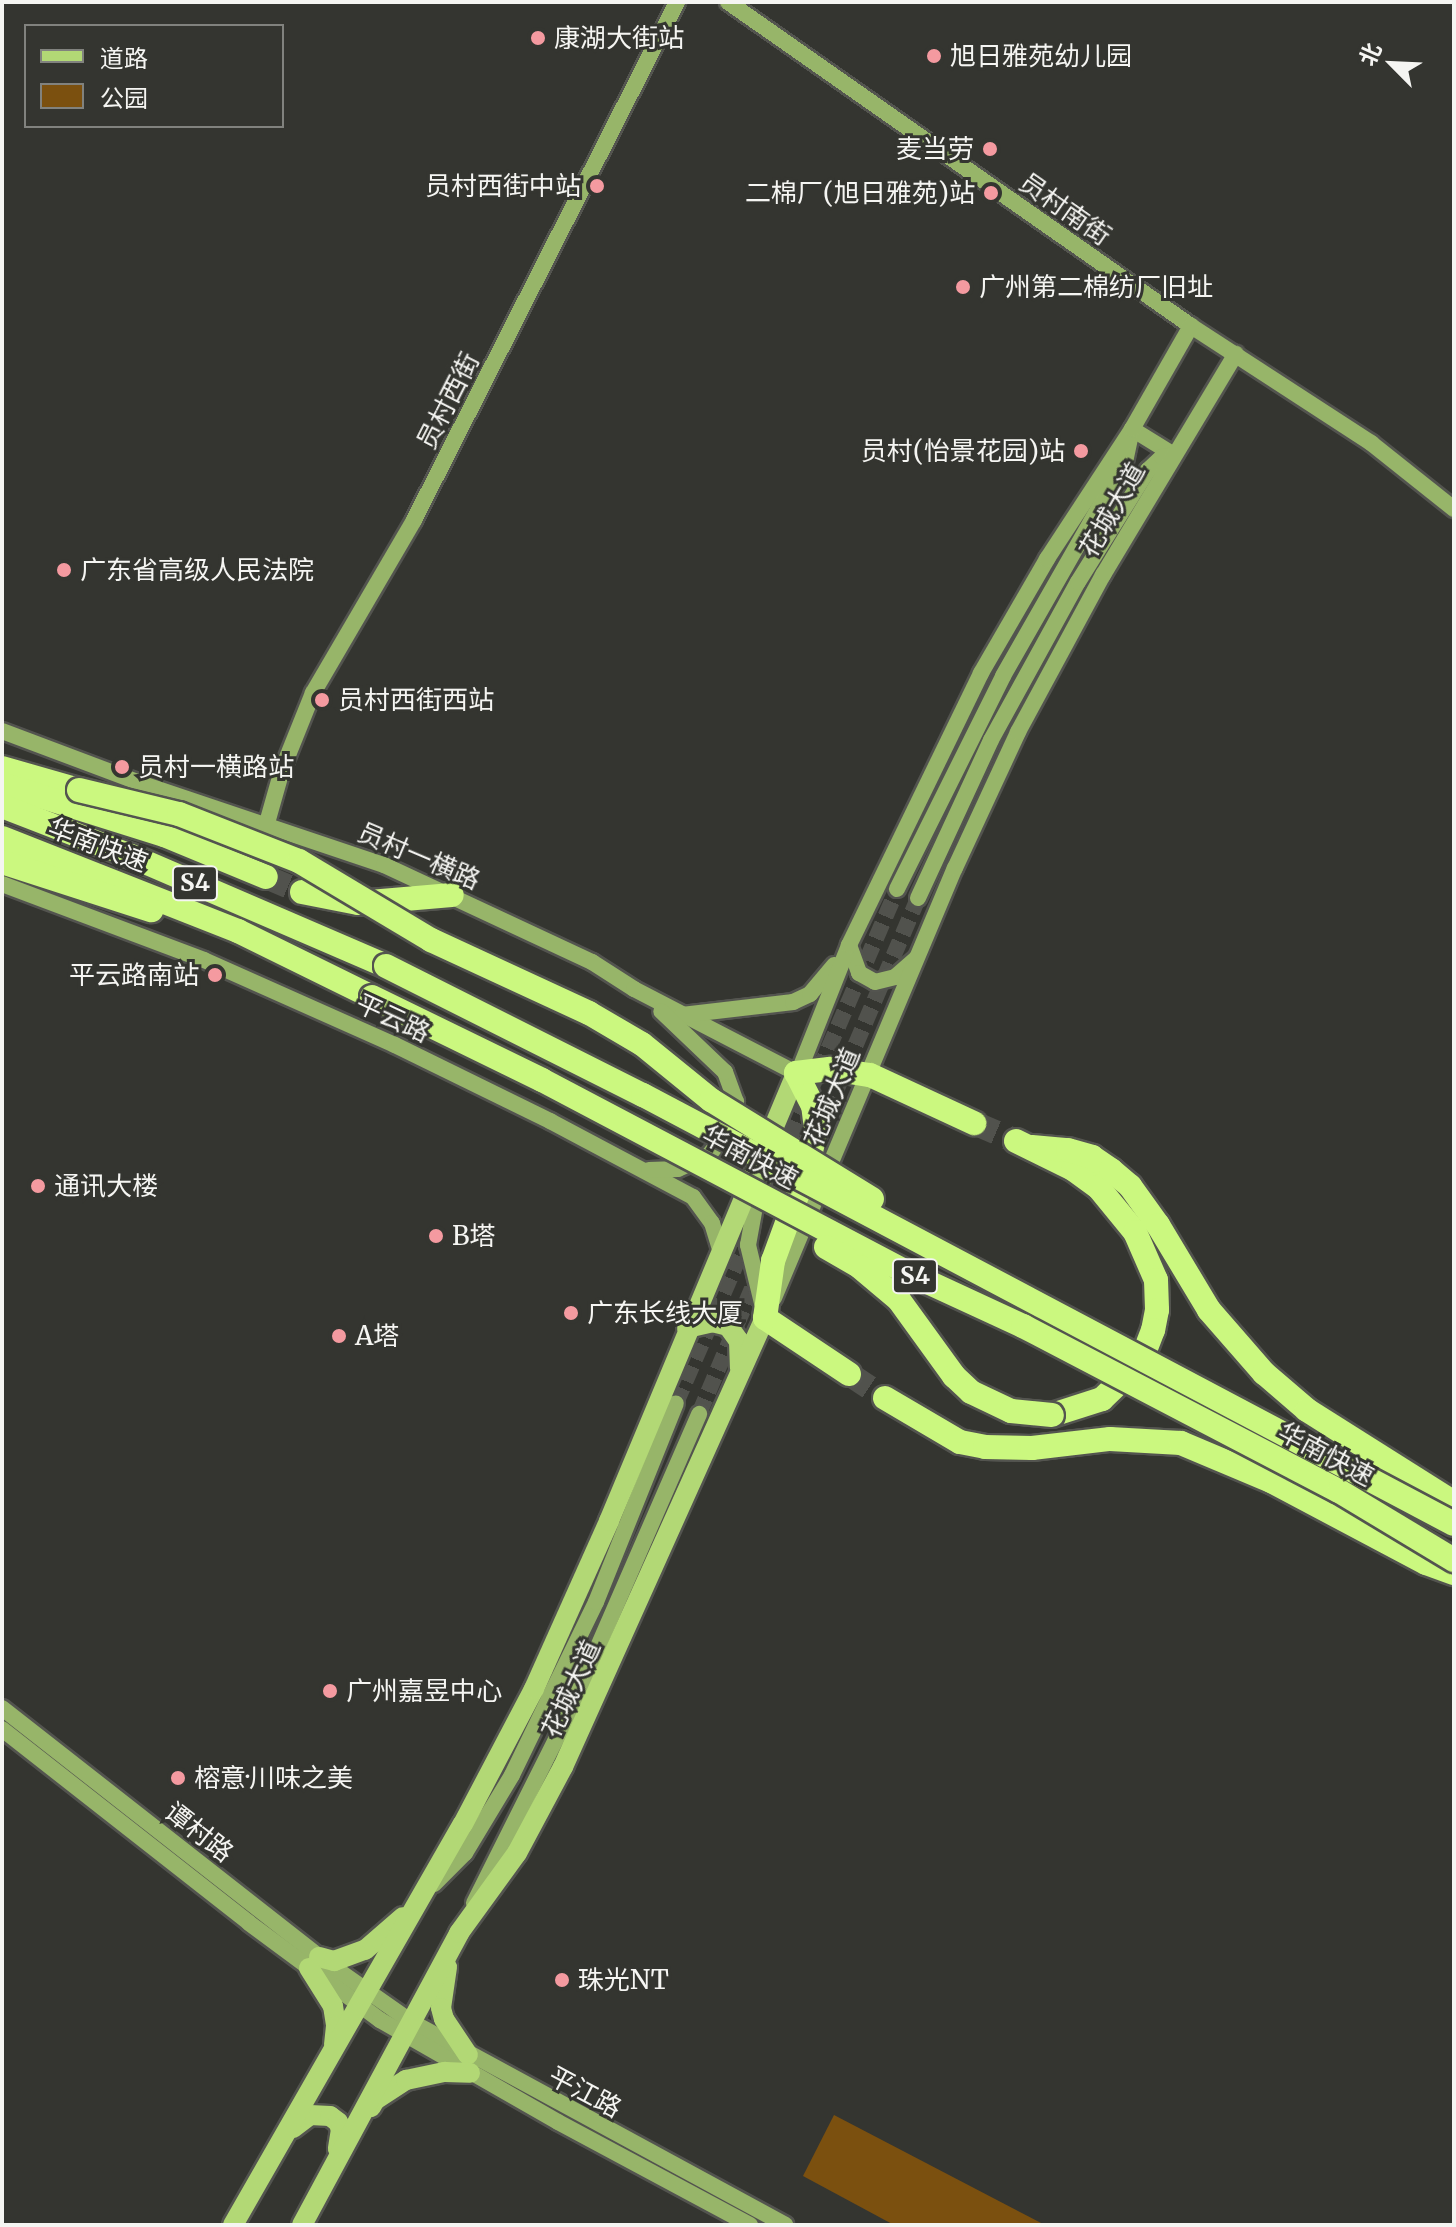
<!DOCTYPE html>
<meta charset="utf-8">
<style>
body{margin:0}
#map{position:relative;width:1456px;height:2227px;overflow:hidden;background:#343530;font-family:Merriweather,"Noto Sans SC",serif}
div>[style]{position:absolute}
.green>*{inset:0;background:#7b500f}
.secondary-tunnel>*{height:16px;margin-top:-8px;transform-origin:0;background:repeating-linear-gradient(90deg,#51524d 0 16px,transparent 0 24px)}
.highway-tunnel>*{height:24px;margin-top:-12px;transform-origin:0;background:repeating-linear-gradient(90deg,#51524d 0 24px,transparent 0 36px)}
.roads{filter:drop-shadow(2px 0 #53544f) drop-shadow(-2px 0 #53544f) drop-shadow(0 2px #53544f) drop-shadow(0 -2px #53544f)}
.secondary>*{height:16px;margin:-8px;padding:0 8px;transform-origin:8px;border-radius:8px;background:#97b569}
.primary>*{height:20px;margin:-10px;padding:0 10px;transform-origin:10px;border-radius:10px;background:#b2d875}
.highway>*{height:24px;margin:-12px;padding:0 12px;transform-origin:12px;border-radius:12px;background:#cbf87f}
.bridges{filter:drop-shadow(2px 0 #53544f) drop-shadow(-2px 0 #53544f) drop-shadow(0 2px #53544f) drop-shadow(0 -2px #53544f)}
.highway-bridge>*{height:24px;margin:-12px;padding:0 12px;transform-origin:12px;border-radius:12px;background:#cbf87f}
.dots>*{width:22px;height:22px;translate:-50% -50%;box-sizing:border-box;border:4px solid #343530;border-radius:50%}
span{translate:-50% -50%;white-space:nowrap;text-align:center;line-height:1.15;-webkit-text-stroke:6px #343530;paint-order:stroke}
.shield-label span{padding:2px 6px;background:#343530;border:2px solid;border-radius:6px;-webkit-text-stroke-width:0}
.shield-label{font-size:24px;color:#f5f5f2;font-weight:700}
.poi-label{font-size:26px;color:#f5f5f2}
.left{translate:0 -50%;text-align:left}
.right{translate:-100% -50%;text-align:right}
.street-label{font-size:26px;color:#f5f5f2}
.frame{position:absolute;inset:0;border:4px solid #f5f5f2;pointer-events:none}
.legend{position:absolute;left:24px;top:24px;width:260px;height:104px;box-sizing:border-box;background:#343530;border:2px solid #81827e;margin:0;padding:10px 14px;list-style:none;font-size:24px;color:#f5f5f2}
.legend li{display:flex;align-items:center;gap:16px;height:40px}
.legend b{width:40px;border:2px solid #81827e}
.north{position:absolute;left:1352px;top:24px;width:80px;height:80px;-webkit-text-stroke:6px #343530;paint-order:stroke;rotate:294deg;font-size:22px;font-weight:700;line-height:32px;text-align:center;color:#f5f5f2}
.north::after{content:'';display:block;margin:auto;width:28px;height:36px;background:#f5f5f2;clip-path:polygon(50% 0,100% 100%,50% 72%,0 100%)}
</style>
<div id="map">
<div class="green">
<div style="clip-path:polygon(834px 2115px,1045px 2225px,894px 2225px,803px 2176px)"></div>
</div>
<div class="secondary-tunnel">
<div style="left:818px;top:1133px;width:255px;rotate:-66.9deg"></div>
<div style="left:762px;top:1203px;width:342px;rotate:-66.7deg"></div>
<div style="left:676px;top:1403px;width:186px;rotate:-66.6deg"></div>
<div style="left:699px;top:1414px;width:154px;rotate:-67.1deg"></div>
</div>
<div class="highway-tunnel">
<div style="left:266px;top:877px;width:39px;rotate:23deg"></div>
<div style="left:974px;top:1123px;width:46px;rotate:23.2deg"></div>
<div style="left:849px;top:1374px;width:43px;rotate:33.7deg"></div>
</div>
<div class="roads">
<div class="secondary">
<div style="left:728px;top:2px;width:565px;rotate:34.98deg"></div>
<div style="left:1191px;top:326px;width:215px;rotate:33deg"></div>
<div style="left:1371px;top:443px;width:106px;rotate:38.5deg"></div>
<div style="left:2px;top:731px;width:151px;rotate:20.6deg"></div>
<div style="left:143px;top:784px;width:254px;rotate:18.6deg"></div>
<div style="left:384px;top:865px;width:230px;rotate:25deg"></div>
<div style="left:592px;top:962px;width:50px;rotate:32.7deg"></div>
<div style="left:634px;top:989px;width:182px;rotate:27.4deg"></div>
<div style="left:267px;top:823px;width:55px;rotate:-74.2deg"></div>
<div style="left:282px;top:770px;width:83px;rotate:-68.1deg"></div>
<div style="left:313px;top:693px;width:200px;rotate:-59.7deg"></div>
<div style="left:414px;top:520px;width:581px;rotate:-63.08deg"></div>
<div style="left:2px;top:884px;width:216px;rotate:20.6deg"></div>
<div style="left:204px;top:960px;width:209px;rotate:24deg"></div>
<div style="left:395px;top:1045px;width:173px;rotate:26.1deg"></div>
<div style="left:550px;top:1121px;width:162px;rotate:28deg"></div>
<div style="left:693px;top:1197px;width:32px;rotate:54deg"></div>
<div style="left:712px;top:1223px;width:31px;rotate:73deg"></div>
<div style="left:897px;top:889px;width:238px;rotate:-63.5deg"></div>
<div style="left:1003px;top:676px;width:246px;rotate:-60.3deg"></div>
<div style="left:1125px;top:462px;width:34px;rotate:-78deg"></div>
<div style="left:1132px;top:429px;width:49px;rotate:31.8deg"></div>
<div style="left:918px;top:898px;width:174px;rotate:-65.2deg"></div>
<div style="left:991px;top:740px;width:180px;rotate:-61.2deg"></div>
<div style="left:1078px;top:582px;width:132px;rotate:-58deg"></div>
<div style="left:1148px;top:470px;width:19px;rotate:-43deg"></div>
<div style="left:1162px;top:457px;width:12px;rotate:-9deg"></div>
<div style="left:849px;top:945px;width:30px;rotate:70deg"></div>
<div style="left:859px;top:973px;width:18px;rotate:29deg"></div>
<div style="left:875px;top:982px;width:21px;rotate:-14deg"></div>
<div style="left:895px;top:977px;width:28px;rotate:-41deg"></div>
<div style="left:682px;top:1015px;width:112px;rotate:-6.7deg"></div>
<div style="left:793px;top:1002px;width:19px;rotate:-25deg"></div>
<div style="left:810px;top:994px;width:38px;rotate:-50deg"></div>
<div style="left:795px;top:1081px;width:146px;rotate:-68.3deg"></div>
<div style="left:849px;top:945px;width:302px;rotate:-64.1deg"></div>
<div style="left:981px;top:673px;width:132px;rotate:-59.9deg"></div>
<div style="left:1047px;top:559px;width:155px;rotate:-56.8deg"></div>
<div style="left:1132px;top:429px;width:119px;rotate:-60.2deg"></div>
<div style="left:649px;top:1170px;width:29px;rotate:-2deg"></div>
<div style="left:678px;top:1169px;width:34px;rotate:-24deg"></div>
<div style="left:709px;top:1155px;width:28px;rotate:-52deg"></div>
<div style="left:726px;top:1133px;width:33px;rotate:-72deg"></div>
<div style="left:736px;top:1102px;width:32px;rotate:-110deg"></div>
<div style="left:725px;top:1072px;width:88px;rotate:-136.4deg"></div>
<div style="left:774px;top:1298px;width:467px;rotate:-67.2deg"></div>
<div style="left:955px;top:868px;width:150px;rotate:-65.1deg"></div>
<div style="left:1018px;top:732px;width:179px;rotate:-61.6deg"></div>
<div style="left:1103px;top:575px;width:258px;rotate:-59deg"></div>
<div style="left:762px;top:1303px;width:60px;rotate:-103.6deg"></div>
<div style="left:748px;top:1245px;width:45px;rotate:-79.7deg"></div>
<div style="left:756px;top:1201px;width:48px;rotate:-70.4deg"></div>
<div style="left:2px;top:1708px;width:403px;rotate:38.1deg"></div>
<div style="left:319px;top:1957px;width:111px;rotate:35.1deg"></div>
<div style="left:410px;top:2021px;width:427px;rotate:28.5deg"></div>
<div style="left:2px;top:1729px;width:314px;rotate:38.1deg"></div>
<div style="left:249px;top:1923px;width:163px;rotate:36.5deg"></div>
<div style="left:380px;top:2020px;width:205px;rotate:29.8deg"></div>
<div style="left:558px;top:2122px;width:218px;rotate:28.2deg"></div>
<div style="left:434px;top:1884px;width:44px;rotate:-45deg"></div>
<div style="left:465px;top:1853px;width:91px;rotate:-58.9deg"></div>
<div style="left:512px;top:1775px;width:192px;rotate:-64.1deg"></div>
<div style="left:596px;top:1602px;width:214px;rotate:-68.1deg"></div>
<div style="left:474px;top:1903px;width:215px;rotate:-63.4deg"></div>
<div style="left:570px;top:1711px;width:324px;rotate:-66.5deg"></div>
</div>
<div class="primary">
<div style="left:687px;top:1328px;width:26px;rotate:-13deg"></div>
<div style="left:712px;top:1322px;width:16px;rotate:14deg"></div>
<div style="left:728px;top:1326px;width:19px;rotate:54deg"></div>
<div style="left:739px;top:1341px;width:27px;rotate:88deg"></div>
<div style="left:319px;top:1957px;width:16px;rotate:15deg"></div>
<div style="left:334px;top:1961px;width:33px;rotate:-20deg"></div>
<div style="left:365px;top:1950px;width:50px;rotate:-41deg"></div>
<div style="left:447px;top:1967px;width:41px;rotate:98.3deg"></div>
<div style="left:441px;top:2008px;width:11px;rotate:75deg"></div>
<div style="left:444px;top:2019px;width:43px;rotate:56.3deg"></div>
<div style="left:309px;top:1968px;width:45px;rotate:57.7deg"></div>
<div style="left:333px;top:2006px;width:20px;rotate:81deg"></div>
<div style="left:336px;top:2026px;width:19px;rotate:96deg"></div>
<div style="left:371px;top:2107px;width:8px;rotate:-60deg"></div>
<div style="left:375px;top:2100px;width:37px;rotate:-33deg"></div>
<div style="left:406px;top:2080px;width:40px;rotate:-12deg"></div>
<div style="left:445px;top:2072px;width:25px;rotate:2deg"></div>
<div style="left:293px;top:2128px;width:21px;rotate:-37deg"></div>
<div style="left:310px;top:2115px;width:20px;rotate:3deg"></div>
<div style="left:330px;top:2116px;width:10px;rotate:37deg"></div>
<div style="left:338px;top:2122px;width:8px;rotate:67deg"></div>
<div style="left:341px;top:2129px;width:20px;rotate:99deg"></div>
<div style="left:233px;top:2225px;width:462px;rotate:-60.2deg"></div>
<div style="left:463px;top:1824px;width:153px;rotate:-62.3deg"></div>
<div style="left:534px;top:1689px;width:184px;rotate:-65.9deg"></div>
<div style="left:609px;top:1521px;width:485px;rotate:-67.3deg"></div>
<div style="left:302px;top:2225px;width:332px;rotate:-61.7deg"></div>
<div style="left:459px;top:1933px;width:99px;rotate:-54.1deg"></div>
<div style="left:517px;top:1853px;width:98px;rotate:-61.9deg"></div>
<div style="left:563px;top:1767px;width:492px;rotate:-65.8deg"></div>
</div>
<div class="highway">
<div style="left:2px;top:768px;width:80px;rotate:15.9deg"></div>
<div style="left:2px;top:784px;width:170px;rotate:17.5deg"></div>
<div style="left:164px;top:835px;width:110px;rotate:22.4deg"></div>
<div style="left:2px;top:806px;width:138px;rotate:21.2deg"></div>
<div style="left:131px;top:856px;width:278px;rotate:23.3deg"></div>
<div style="left:2px;top:838px;width:254px;rotate:21.5deg"></div>
<div style="left:238px;top:931px;width:149px;rotate:26.2deg"></div>
<div style="left:2px;top:862px;width:157px;rotate:17.9deg"></div>
<div style="left:302px;top:892px;width:57px;rotate:11.1deg"></div>
<div style="left:358px;top:903px;width:94px;rotate:-4.9deg"></div>
<div style="left:1016px;top:1141px;width:64px;rotate:26.2deg"></div>
<div style="left:1073px;top:1169px;width:31px;rotate:36deg"></div>
<div style="left:1098px;top:1187px;width:58px;rotate:50.6deg"></div>
<div style="left:1135px;top:1232px;width:52px;rotate:66.4deg"></div>
<div style="left:1156px;top:1280px;width:30px;rotate:88deg"></div>
<div style="left:1157px;top:1310px;width:20px;rotate:101deg"></div>
<div style="left:1153px;top:1330px;width:22px;rotate:111deg"></div>
<div style="left:1145px;top:1351px;width:26px;rotate:126deg"></div>
<div style="left:1130px;top:1372px;width:39px;rotate:136deg"></div>
<div style="left:1102px;top:1399px;width:52px;rotate:162.3deg"></div>
<div style="left:1032px;top:1147px;width:36px;rotate:5deg"></div>
<div style="left:1068px;top:1150px;width:25px;rotate:16deg"></div>
<div style="left:1092px;top:1157px;width:23px;rotate:34deg"></div>
<div style="left:1111px;top:1170px;width:25px;rotate:40deg"></div>
<div style="left:1130px;top:1186px;width:48px;rotate:54.3deg"></div>
<div style="left:1158px;top:1225px;width:99px;rotate:59deg"></div>
<div style="left:1209px;top:1310px;width:84px;rotate:48.9deg"></div>
<div style="left:1264px;top:1373px;width:57px;rotate:40.7deg"></div>
<div style="left:1307px;top:1410px;width:174px;rotate:32.3deg"></div>
<div style="left:849px;top:1374px;width:101px;rotate:-146.3deg"></div>
<div style="left:765px;top:1318px;width:58px;rotate:-82deg"></div>
<div style="left:773px;top:1261px;width:101px;rotate:-69.8deg"></div>
<div style="left:808px;top:1166px;width:38px;rotate:-78deg"></div>
<div style="left:816px;top:1129px;width:23px;rotate:-97deg"></div>
<div style="left:813px;top:1106px;width:37px;rotate:-117deg"></div>
<div style="left:796px;top:1073px;width:35px;rotate:-7deg"></div>
<div style="left:831px;top:1069px;width:39px;rotate:9deg"></div>
<div style="left:870px;top:1075px;width:115px;rotate:24.8deg"></div>
<div style="left:885px;top:1398px;width:87px;rotate:30.4deg"></div>
<div style="left:960px;top:1442px;width:25px;rotate:11deg"></div>
<div style="left:985px;top:1447px;width:47px;rotate:1.2deg"></div>
<div style="left:1032px;top:1448px;width:79px;rotate:-6.6deg"></div>
<div style="left:1110px;top:1439px;width:71px;rotate:3.2deg"></div>
<div style="left:1181px;top:1443px;width:98px;rotate:22.9deg"></div>
<div style="left:1271px;top:1481px;width:175px;rotate:27.9deg"></div>
<div style="left:1426px;top:1563px;width:30px;rotate:20deg"></div>
</div>
</div>
<div class="bridges">
<div class="highway-bridge">
<div style="left:79px;top:790px;width:103px;rotate:13.5deg"></div>
<div style="left:179px;top:814px;width:129px;rotate:21.4deg"></div>
<div style="left:299px;top:861px;width:154px;rotate:30.9deg"></div>
<div style="left:431px;top:940px;width:174px;rotate:24.8deg"></div>
<div style="left:589px;top:1013px;width:61px;rotate:30.3deg"></div>
<div style="left:642px;top:1044px;width:89px;rotate:39.1deg"></div>
<div style="left:711px;top:1100px;width:189px;rotate:31.6deg"></div>
<div style="left:386px;top:966px;width:288px;rotate:26.7deg"></div>
<div style="left:643px;top:1095px;width:917px;rotate:27.88deg"></div>
<div style="left:372px;top:997px;width:189px;rotate:26deg"></div>
<div style="left:542px;top:1080px;width:412px;rotate:27.8deg"></div>
<div style="left:906px;top:1272px;width:129px;rotate:24.8deg"></div>
<div style="left:1023px;top:1326px;width:356px;rotate:27.6deg"></div>
<div style="left:1339px;top:1491px;width:134px;rotate:31deg"></div>
<div style="left:826px;top:1247px;width:39px;rotate:30deg"></div>
<div style="left:860px;top:1267px;width:51px;rotate:40.2deg"></div>
<div style="left:899px;top:1300px;width:94px;rotate:54.1deg"></div>
<div style="left:954px;top:1376px;width:23px;rotate:43deg"></div>
<div style="left:971px;top:1392px;width:44px;rotate:25.4deg"></div>
<div style="left:1011px;top:1411px;width:41px;rotate:5.6deg"></div>
</div>
</div>
<div class="dots">
<div style="left:538px;top:38px;background:#f49aa0"></div>
<div style="left:934px;top:56px;background:#f49aa0"></div>
<div style="left:990px;top:149px;background:#f49aa0"></div>
<div style="left:597px;top:186px;background:#f49aa0"></div>
<div style="left:991px;top:193px;background:#f49aa0"></div>
<div style="left:963px;top:287px;background:#f49aa0"></div>
<div style="left:1081px;top:451px;background:#f49aa0"></div>
<div style="left:64px;top:570px;background:#f49aa0"></div>
<div style="left:322px;top:700px;background:#f49aa0"></div>
<div style="left:122px;top:767px;background:#f49aa0"></div>
<div style="left:215px;top:975px;background:#f49aa0"></div>
<div style="left:38px;top:1186px;background:#f49aa0"></div>
<div style="left:436px;top:1236px;background:#f49aa0"></div>
<div style="left:571px;top:1313px;background:#f49aa0"></div>
<div style="left:339px;top:1336px;background:#f49aa0"></div>
<div style="left:330px;top:1691px;background:#f49aa0"></div>
<div style="left:178px;top:1778px;background:#f49aa0"></div>
<div style="left:562px;top:1980px;background:#f49aa0"></div>
</div>
<div class="shield-label">
<span style="left:195px;top:883px">S4</span>
<span style="left:915px;top:1276px">S4</span>
</div>
<div class="poi-label">
<span class="left" style="left:554px;top:38px">康湖大街站</span>
<span class="left" style="left:950px;top:56px">旭日雅苑幼儿园</span>
<span class="right" style="left:974px;top:149px">麦当劳</span>
<span class="right" style="left:581px;top:186px">员村西街中站</span>
<span class="right" style="left:975px;top:193px">二棉厂(旭日雅苑)站</span>
<span class="left" style="left:979px;top:287px">广州第二棉纺厂旧址</span>
<span class="right" style="left:1065px;top:451px">员村(怡景花园)站</span>
<span class="left" style="left:80px;top:570px">广东省高级人民法院</span>
<span class="left" style="left:338px;top:700px">员村西街西站</span>
<span class="left" style="left:138px;top:767px">员村一横路站</span>
<span class="right" style="left:199px;top:975px">平云路南站</span>
<span class="left" style="left:54px;top:1186px">通讯大楼</span>
<span class="left" style="left:452px;top:1236px">B塔</span>
<span class="left" style="left:587px;top:1313px">广东长线大厦</span>
<span class="left" style="left:355px;top:1336px">A塔</span>
<span class="left" style="left:346px;top:1691px">广州嘉昱中心</span>
<span class="left" style="left:194px;top:1778px">榕意·川味之美</span>
<span class="left" style="left:578px;top:1980px">珠光NT</span>
</div>
<div class="street-label">
<span style="left:1065px;top:209px;rotate:35deg">员村南街</span>
<span style="left:448px;top:401px;rotate:-63deg">员村西街</span>
<span style="left:1112px;top:510px;rotate:-60deg">花城大道</span>
<span style="left:98px;top:845px;rotate:21deg">华南快速</span>
<span style="left:419px;top:856px;rotate:23deg">员村一横路</span>
<span style="left:393px;top:1018px;rotate:25deg">平云路</span>
<span style="left:832px;top:1097px;rotate:-67deg">花城大道</span>
<span style="left:750px;top:1157px;rotate:28deg">华南快速</span>
<span style="left:1326px;top:1454px;rotate:28deg">华南快速</span>
<span style="left:571px;top:1689px;rotate:-65deg">花城大道</span>
<span style="left:199px;top:1832px;rotate:38deg">谭村路</span>
<span style="left:585px;top:2092px;rotate:28deg">平江路</span>
</div>
<div class="frame"></div>
<ul class="legend">
<li><b style="height:10px;background:#b2d875"></b>道路</li>
<li><b style="height:22px;background:#7b500f"></b>公园</li>
</ul>
<div class="north">北</div>
</div>
